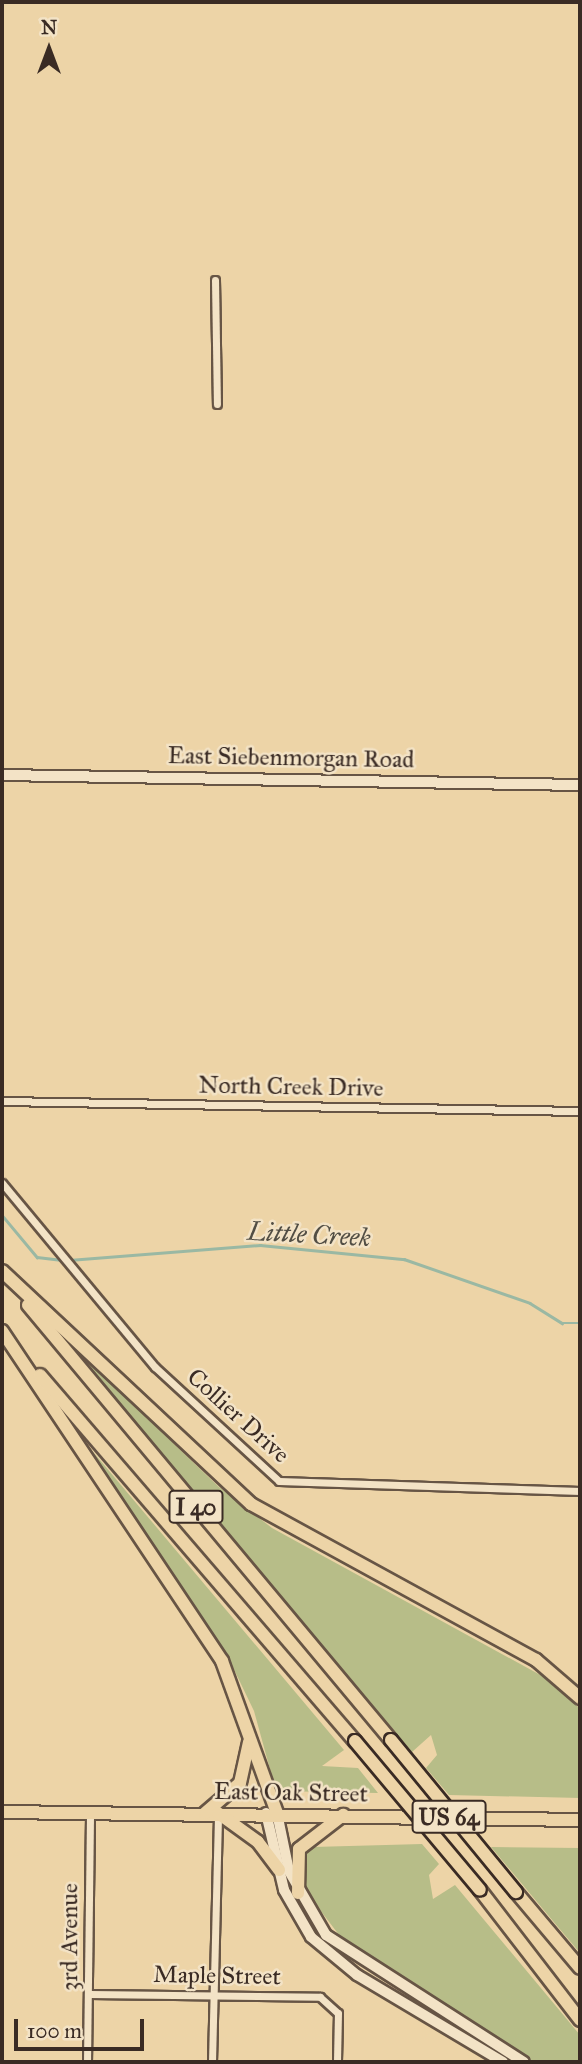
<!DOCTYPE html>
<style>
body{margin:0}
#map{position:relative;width:582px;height:2064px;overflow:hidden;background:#edd4a7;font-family:"IM FELL Great Primer",serif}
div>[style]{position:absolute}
.green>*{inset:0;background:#b7bd88}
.stream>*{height:2.5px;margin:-1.25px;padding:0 1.25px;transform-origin:1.25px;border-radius:1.25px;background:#9ab8a3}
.roads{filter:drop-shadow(2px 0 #675545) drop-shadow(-2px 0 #675545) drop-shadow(0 2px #675545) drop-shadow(0 -2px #675545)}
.street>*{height:7px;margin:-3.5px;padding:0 3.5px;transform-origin:3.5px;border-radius:3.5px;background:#f3e3c6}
.secondary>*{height:10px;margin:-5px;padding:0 5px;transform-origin:5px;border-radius:5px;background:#f3e3c6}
.highway>*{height:12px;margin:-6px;padding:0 6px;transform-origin:6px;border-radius:6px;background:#edd4a7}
.bridges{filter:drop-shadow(2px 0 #3a2b24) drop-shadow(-2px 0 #3a2b24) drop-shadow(0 2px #3a2b24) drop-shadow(0 -2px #3a2b24)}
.highway-bridge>*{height:12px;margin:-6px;padding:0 6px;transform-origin:6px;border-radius:6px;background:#edd4a7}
span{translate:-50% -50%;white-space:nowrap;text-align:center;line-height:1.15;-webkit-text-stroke:5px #f3e3c6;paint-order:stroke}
.shield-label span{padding:2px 5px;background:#f3e3c6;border:2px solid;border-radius:5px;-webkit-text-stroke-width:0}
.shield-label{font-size:23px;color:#3a2b24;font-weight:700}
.street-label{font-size:24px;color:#3a2b24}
.water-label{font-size:26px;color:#524e44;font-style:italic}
.frame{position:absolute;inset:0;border:4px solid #3a2b24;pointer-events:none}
.north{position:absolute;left:14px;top:14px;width:70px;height:70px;-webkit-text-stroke:5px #f3e3c6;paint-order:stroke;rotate:0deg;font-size:19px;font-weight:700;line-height:28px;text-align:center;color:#3a2b24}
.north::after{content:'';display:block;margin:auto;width:24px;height:32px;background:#3a2b24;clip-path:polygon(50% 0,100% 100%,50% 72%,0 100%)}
.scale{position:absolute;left:14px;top:2019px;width:130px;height:32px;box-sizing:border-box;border:4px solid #3a2b24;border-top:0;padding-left:9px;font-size:21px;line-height:24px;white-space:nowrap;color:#3a2b24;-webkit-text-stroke:5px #f3e3c6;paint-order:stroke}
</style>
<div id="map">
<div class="green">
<div style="clip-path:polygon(67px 1342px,219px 1487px,272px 1528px,564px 1688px,580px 1710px,580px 1798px,449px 1795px,426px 1768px,437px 1755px,431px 1735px,412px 1752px)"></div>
<div style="clip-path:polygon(78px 1434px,344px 1750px,322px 1766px,358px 1768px,378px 1793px,276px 1791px,254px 1711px,227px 1655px)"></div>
<div style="clip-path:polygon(307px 1841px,313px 1847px,422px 1844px,439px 1864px,429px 1875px,433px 1899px,455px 1885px,580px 2035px,580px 2062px,531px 2062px,346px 1944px,307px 1893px,301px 1872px)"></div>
<div style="clip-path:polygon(491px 1847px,580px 1848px,580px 1953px,558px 1927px)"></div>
</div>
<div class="stream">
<div style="left:2px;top:1215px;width:55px;rotate:50.2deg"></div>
<div style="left:37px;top:1257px;width:25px;rotate:7deg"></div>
<div style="left:69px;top:1260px;width:192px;rotate:-4.5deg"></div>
<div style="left:260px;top:1245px;width:145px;rotate:5.6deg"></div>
<div style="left:404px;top:1259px;width:133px;rotate:19.2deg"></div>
<div style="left:530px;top:1303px;width:38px;rotate:32deg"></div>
<div style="left:562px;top:1323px;width:18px"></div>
</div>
<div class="roads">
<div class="street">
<div style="left:215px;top:280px;width:124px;rotate:89.1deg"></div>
<div style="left:2px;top:1101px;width:578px;rotate:0.99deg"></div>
<div style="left:2px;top:1183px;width:239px;rotate:50.3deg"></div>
<div style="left:155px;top:1367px;width:168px;rotate:42.6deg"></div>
<div style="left:279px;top:1481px;width:301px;rotate:1.9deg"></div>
<div style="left:90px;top:1994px;width:230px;rotate:0.7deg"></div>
<div style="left:320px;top:1997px;width:24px;rotate:42deg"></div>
<div style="left:338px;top:2013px;width:49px;rotate:91.2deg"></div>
<div style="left:87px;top:2062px;width:250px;rotate:-89.3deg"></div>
<div style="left:212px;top:2062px;width:247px;rotate:-88.6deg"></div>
</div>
<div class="secondary">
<div style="left:2px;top:775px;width:578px;rotate:0.99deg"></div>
<div style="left:266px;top:1813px;width:79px;rotate:76.8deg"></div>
<div style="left:284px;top:1890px;width:54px;rotate:60.1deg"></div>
<div style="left:311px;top:1937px;width:60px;rotate:39.6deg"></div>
<div style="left:357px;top:1975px;width:170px;rotate:30.8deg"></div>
<div style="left:277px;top:1813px;width:59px;rotate:78.3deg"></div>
<div style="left:289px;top:1871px;width:74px;rotate:60deg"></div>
<div style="left:326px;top:1935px;width:235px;rotate:32.7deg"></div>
</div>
<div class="highway">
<div style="left:2px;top:1271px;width:341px;rotate:43.1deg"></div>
<div style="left:251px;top:1504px;width:325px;rotate:28.7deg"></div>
<div style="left:536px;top:1660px;width:58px;rotate:40.8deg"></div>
<div style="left:28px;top:1305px;width:567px;rotate:50.16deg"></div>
<div style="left:2px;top:1331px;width:397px;rotate:56.3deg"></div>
<div style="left:222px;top:1661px;width:162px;rotate:70.1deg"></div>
<div style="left:40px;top:1375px;width:483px;rotate:49.3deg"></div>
<div style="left:2px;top:1812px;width:578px;rotate:0.79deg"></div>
<div style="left:205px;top:1813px;width:46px;rotate:-40.6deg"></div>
<div style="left:240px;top:1783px;width:42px;rotate:-77.6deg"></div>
<div style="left:218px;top:1813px;width:49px;rotate:35.9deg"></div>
<div style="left:258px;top:1842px;width:35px;rotate:53deg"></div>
<div style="left:480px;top:1890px;width:164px;rotate:52.4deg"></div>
<div style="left:516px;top:1892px;width:99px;rotate:49.9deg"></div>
<div style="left:298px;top:1893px;width:44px;rotate:-88.7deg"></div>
<div style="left:299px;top:1849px;width:56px;rotate:-37.7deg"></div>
</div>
</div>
<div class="bridges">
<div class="highway-bridge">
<div style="left:391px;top:1740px;width:197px;rotate:50.6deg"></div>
<div style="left:355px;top:1741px;width:194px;rotate:50deg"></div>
</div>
</div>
<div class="shield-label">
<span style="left:196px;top:1507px">I 40</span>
<span style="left:449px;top:1817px">US 64</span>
</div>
<div class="street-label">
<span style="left:291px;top:758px;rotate:1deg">East Siebenmorgan Road</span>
<span style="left:291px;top:1087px;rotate:1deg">North Creek Drive</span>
<span style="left:238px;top:1416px;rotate:42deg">Collier Drive</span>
<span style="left:291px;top:1793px;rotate:1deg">East Oak Street</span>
<span style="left:70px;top:1937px;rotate:-90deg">3rd Avenue</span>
<span style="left:217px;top:1976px;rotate:1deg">Maple Street</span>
</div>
<div class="water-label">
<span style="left:309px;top:1235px;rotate:3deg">Little Creek</span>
</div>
<div class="frame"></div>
<div class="north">N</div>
<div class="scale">100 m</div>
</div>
